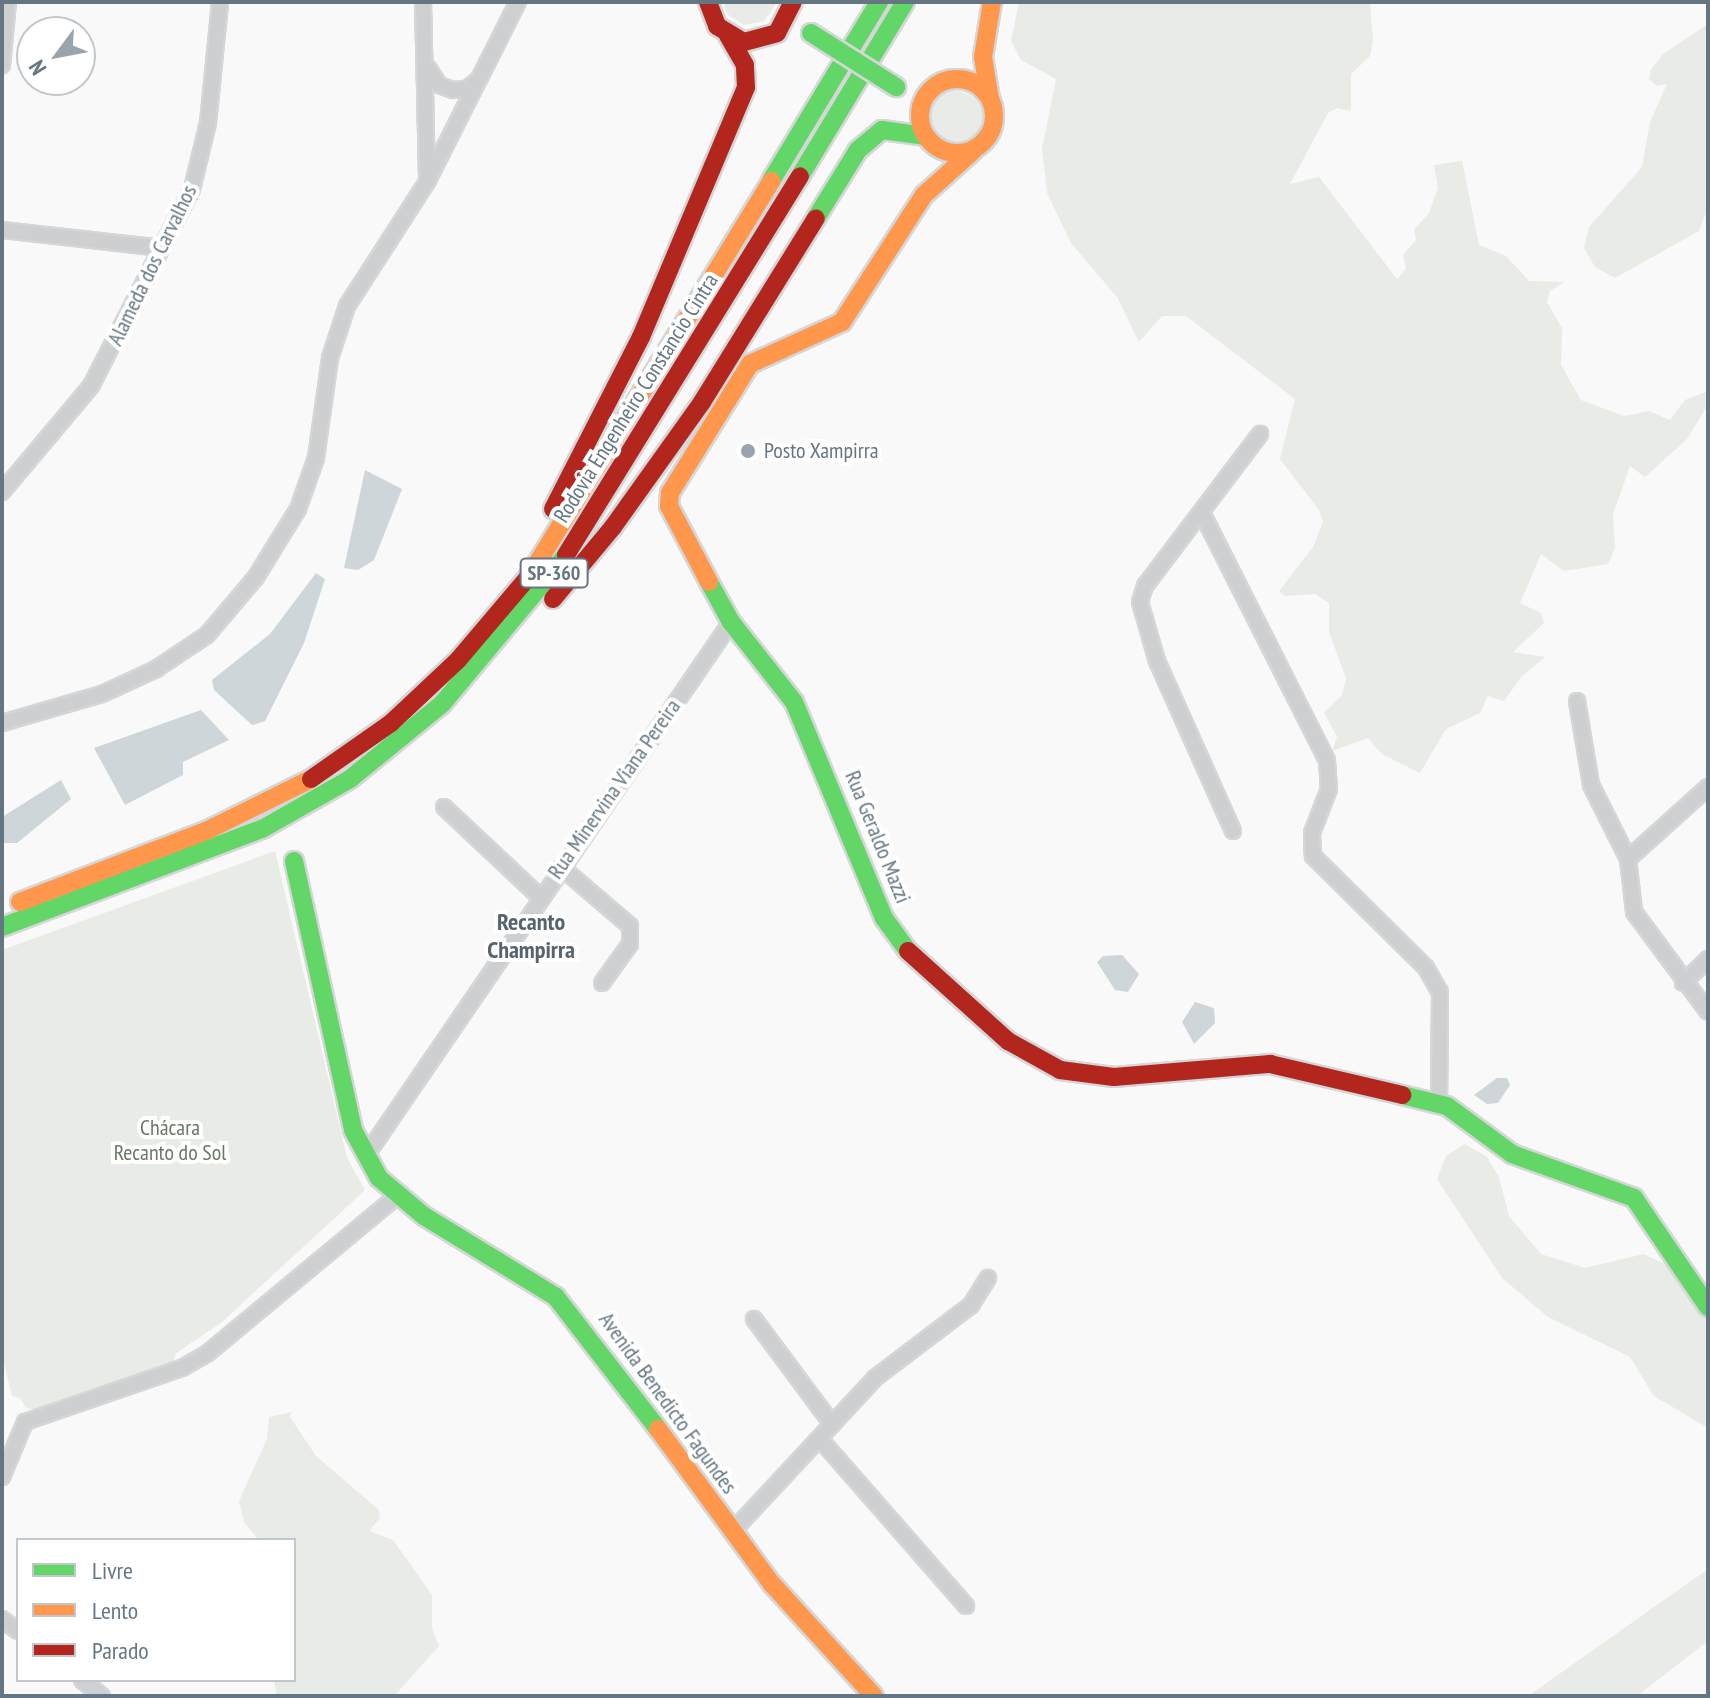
<!DOCTYPE html>
<meta charset="utf-8">
<style>
body{margin:0}
#map{position:relative;width:1710px;height:1698px;overflow:hidden;background:#f9f9f9;font-family:"PT Sans Narrow",sans-serif}
div>[style]{position:absolute}
.green>*{inset:0;background:#e8ebe6}
.round{border-radius:50%}
.water>*{inset:0;background:#ced6d9}
.roads{filter:drop-shadow(2px 0 #d5d6d7) drop-shadow(-2px 0 #d5d6d7) drop-shadow(0 2px #d5d6d7) drop-shadow(0 -2px #d5d6d7)}
.street>*{height:14px;margin:-7px;padding:0 7px;transform-origin:7px;border-radius:7px;background:#cecfd0}
.fast>*{height:18px;margin:-9px;padding:0 9px;transform-origin:9px;border-radius:9px;background:#63d668}
.slow>*{height:18px;margin:-9px;padding:0 9px;transform-origin:9px;border-radius:9px;background:#ff974d}
.slow>.ring{margin:-9px;padding:0;box-sizing:content-box;background:none;border:18px solid #ff974d;border-radius:50%}
.jam>*{height:18px;margin:-9px;padding:0 9px;transform-origin:9px;border-radius:9px;background:#b3261e}
.bridges{filter:drop-shadow(2px 0 #d5d6d7) drop-shadow(-2px 0 #d5d6d7) drop-shadow(0 2px #d5d6d7) drop-shadow(0 -2px #d5d6d7)}
.fast-bridge>*{height:18px;margin:-9px;padding:0 9px;transform-origin:9px;border-radius:9px;background:#63d668}
.dots>*{width:22px;height:22px;translate:-50% -50%;box-sizing:border-box;border:4px solid #fff;border-radius:50%}
span{translate:-50% -50%;white-space:nowrap;text-align:center;line-height:1.15;-webkit-text-stroke:8px #fff;paint-order:stroke}
.shield-label span{padding:2px 6px;background:#fff;border:2px solid;border-radius:6px;-webkit-text-stroke-width:0}
.shield-label{font-size:20px;color:#657683;font-weight:700}
.street-label{font-size:22px;color:#657683}
.poi-label{font-size:22px;color:#657683}
.left{translate:0 -50%;text-align:left}
.park-label{font-size:22px;color:#687a64}
.neighbourhood-label{font-size:24px;color:#57646e;font-weight:700}
.frame{position:absolute;inset:0;border:4px solid #657683;pointer-events:none}
.legend{position:absolute;left:16px;top:1538px;width:280px;height:144px;box-sizing:border-box;background:#fff;border:2px solid #c1c8cd;margin:0;padding:10px 14px;list-style:none;font-size:24px;color:#657683}
.legend li{display:flex;align-items:center;gap:16px;height:40px}
.legend b{width:40px;border:2px solid #c1c8cd}
.north{position:absolute;left:16px;top:16px;width:80px;height:80px;box-sizing:border-box;background:#fff;border:2px solid #c1c8cd;border-radius:50%;rotate:238deg;font-size:22px;font-weight:700;line-height:32px;text-align:center;color:#657683}
.north::after{content:'';display:block;margin:auto;width:28px;height:36px;background:#99a4ac;clip-path:polygon(50% 0,100% 100%,50% 72%,0 100%)}
</style>
<div id="map">
<div class="green">
<div style="clip-path:polygon(723px 2px,775px 2px,775px 5px,764px 21px,744px 25px,727px 14px)"></div>
<div style="clip-path:polygon(1019px 2px,1370px 2px,1373px 40px,1370px 56px,1351px 74px,1351px 111px,1337px 108px,1328px 113px,1290px 184px,1319px 177px,1397px 279px,1406px 269px,1403px 255px,1416px 240px,1414px 230px,1429px 213px,1438px 188px,1434px 165px,1462px 161px,1479px 245px,1506px 256px,1529px 281px,1564px 282px,1550px 291px,1547px 302px,1562px 328px,1561px 365px,1581px 400px,1624px 416px,1649px 411px,1670px 420px,1685px 400px,1708px 391px,1708px 405px,1687px 439px,1645px 477px,1630px 466px,1613px 514px,1615px 548px,1608px 564px,1564px 571px,1541px 554px,1520px 603px,1541px 613px,1544px 623px,1513px 652px,1545px 657px,1522px 676px,1504px 701px,1488px 696px,1480px 713px,1446px 729px,1420px 773px,1382px 754px,1368px 738px,1332px 751px,1337px 737px,1324px 713px,1342px 695px,1346px 678px,1329px 632px,1329px 603px,1315px 594px,1285px 596px,1279px 591px,1313px 547px,1323px 522px,1319px 510px,1280px 459px,1295px 399px,1186px 316px,1162px 316px,1139px 342px,1117px 297px,1071px 243px,1047px 193px,1042px 149px,1056px 79px,1021px 60px,1011px 41px)"></div>
<div style="clip-path:polygon(1708px 24px,1708px 207px,1699px 231px,1615px 278px,1595px 267px,1584px 248px,1589px 227px,1642px 167px,1650px 122px,1667px 84px,1657px 86px,1649px 79px,1651px 69px,1663px 54px)"></div>
<div class="round" style="left:927px;top:91px;width:56px;height:56px"></div>
<div style="clip-path:polygon(275px 851px,347px 1158px,365px 1190px,222px 1322px,175px 1354px,173px 1370px,153px 1387px,73px 1414px,26px 1408px,20px 1398px,12px 1396px,2px 1355px,2px 950px)"></div>
<div style="clip-path:polygon(1465px 1144px,1487px 1157px,1499px 1177px,1509px 1216px,1541px 1254px,1585px 1268px,1644px 1254px,1669px 1266px,1708px 1300px,1708px 1428px,1654px 1396px,1630px 1357px,1548px 1317px,1502px 1278px,1437px 1179px,1446px 1156px)"></div>
<div style="clip-path:polygon(292px 1412px,290px 1417px,316px 1456px,379px 1510px,380px 1518px,369px 1531px,393px 1540px,432px 1595px,432px 1628px,439px 1646px,394px 1696px,277px 1696px,274px 1680px,294px 1680px,294px 1540px,259px 1540px,244px 1522px,239px 1501px,267px 1439px,269px 1417px)"></div>
<div style="clip-path:polygon(1708px 1569px,1708px 1641px,1637px 1696px,1528px 1696px)"></div>
</div>
<div class="water">
<div style="clip-path:polygon(365px 470px,402px 489px,374px 560px,358px 570px,344px 568px)"></div>
<div style="clip-path:polygon(316px 573px,325px 579px,304px 643px,265px 721px,252px 725px,214px 690px,212px 680px,270px 634px)"></div>
<div style="clip-path:polygon(201px 710px,229px 740px,183px 762px,183px 775px,125px 805px,94px 748px)"></div>
<div style="clip-path:polygon(61px 780px,71px 799px,17px 843px,2px 843px,2px 817px)"></div>
<div style="clip-path:polygon(1122px 955px,1139px 974px,1128px 992px,1115px 990px,1097px 962px,1103px 956px)"></div>
<div style="clip-path:polygon(1195px 1002px,1214px 1008px,1215px 1023px,1194px 1044px,1182px 1022px)"></div>
<div style="clip-path:polygon(1497px 1078px,1507px 1078px,1510px 1085px,1498px 1103px,1487px 1104px,1474px 1095px)"></div>
</div>
<div class="roads">
<div class="street">
<div style="left:423px;top:2px;width:175px;rotate:88.7deg"></div>
<div style="left:2px;top:65px;width:63px;rotate:-84.6deg"></div>
<div style="left:428px;top:68px;width:20px;rotate:57deg"></div>
<div style="left:439px;top:85px;width:15px;rotate:20deg"></div>
<div style="left:453px;top:90px;width:14px;rotate:-4deg"></div>
<div style="left:467px;top:89px;width:14px;rotate:-39deg"></div>
<div style="left:2px;top:230px;width:161px;rotate:6.4deg"></div>
<div style="left:2px;top:492px;width:138px;rotate:-50deg"></div>
<div style="left:91px;top:386px;width:221px;rotate:-62.9deg"></div>
<div style="left:192px;top:189px;width:68px;rotate:-76.4deg"></div>
<div style="left:208px;top:123px;width:122px;rotate:-84.3deg"></div>
<div style="left:1203px;top:515px;width:275px;rotate:63.2deg"></div>
<div style="left:1327px;top:761px;width:28px;rotate:86deg"></div>
<div style="left:1329px;top:789px;width:47px;rotate:111.1deg"></div>
<div style="left:1312px;top:833px;width:23px;rotate:88deg"></div>
<div style="left:1313px;top:856px;width:159px;rotate:44.7deg"></div>
<div style="left:1426px;top:968px;width:28px;rotate:60deg"></div>
<div style="left:1440px;top:992px;width:112px;rotate:90.5deg"></div>
<div style="left:1577px;top:701px;width:85px;rotate:80.5deg"></div>
<div style="left:1591px;top:785px;width:83px;rotate:63.4deg"></div>
<div style="left:1628px;top:859px;width:53px;rotate:83.5deg"></div>
<div style="left:1634px;top:912px;width:124px;rotate:53.5deg"></div>
<div style="left:2px;top:723px;width:104px;rotate:-16.2deg"></div>
<div style="left:102px;top:694px;width:60px;rotate:-24.8deg"></div>
<div style="left:156px;top:669px;width:61px;rotate:-33.7deg"></div>
<div style="left:207px;top:635px;width:76px;rotate:-49.8deg"></div>
<div style="left:256px;top:577px;width:80px;rotate:-58.3deg"></div>
<div style="left:298px;top:509px;width:54px;rotate:-70.6deg"></div>
<div style="left:316px;top:458px;width:101px;rotate:-82deg"></div>
<div style="left:330px;top:358px;width:55px;rotate:-71.9deg"></div>
<div style="left:347px;top:306px;width:148px;rotate:-57.2deg"></div>
<div style="left:427px;top:182px;width:202px;rotate:-63.2deg"></div>
<div style="left:444px;top:807px;width:132px;rotate:43.2deg"></div>
<div style="left:1233px;top:831px;width:186px;rotate:-114.1deg"></div>
<div style="left:1157px;top:661px;width:61px;rotate:-106.1deg"></div>
<div style="left:1140px;top:602px;width:17px;rotate:-73deg"></div>
<div style="left:1145px;top:586px;width:191px;rotate:-52.9deg"></div>
<div style="left:1628px;top:859px;width:108px;rotate:-42deg"></div>
<div style="left:561px;top:867px;width:91px;rotate:40.5deg"></div>
<div style="left:630px;top:926px;width:18px;rotate:90deg"></div>
<div style="left:630px;top:944px;width:48px;rotate:125.7deg"></div>
<div style="left:1683px;top:983px;width:35px;rotate:-44deg"></div>
<div style="left:365px;top:1157px;width:648px;rotate:-55.62deg"></div>
<div style="left:754px;top:1319px;width:131px;rotate:53.4deg"></div>
<div style="left:820px;top:1439px;width:222px;rotate:48.8deg"></div>
<div style="left:2px;top:1477px;width:60px;rotate:-67.3deg"></div>
<div style="left:25px;top:1422px;width:166px;rotate:-19deg"></div>
<div style="left:182px;top:1368px;width:30px;rotate:-30deg"></div>
<div style="left:208px;top:1353px;width:246px;rotate:-39.7deg"></div>
<div style="left:732px;top:1532px;width:210px;rotate:-47.1deg"></div>
<div style="left:875px;top:1378px;width:121px;rotate:-37.2deg"></div>
<div style="left:971px;top:1305px;width:32px;rotate:-58deg"></div>
<div style="left:2px;top:1619px;width:20px;rotate:37deg"></div>
<div style="left:82px;top:1680px;width:26px;rotate:39deg"></div>
</div>
<div class="fast">
<div style="left:800px;top:176px;width:203px;rotate:-58.9deg"></div>
<div style="left:771px;top:181px;width:209px;rotate:-58.9deg"></div>
<div style="left:816px;top:218px;width:80px;rotate:-58.3deg"></div>
<div style="left:858px;top:150px;width:31px;rotate:-40deg"></div>
<div style="left:882px;top:130px;width:43px;rotate:7.9deg"></div>
<div style="left:709px;top:582px;width:46px;rotate:61.2deg"></div>
<div style="left:731px;top:622px;width:102px;rotate:51.8deg"></div>
<div style="left:794px;top:702px;width:234px;rotate:67.4deg"></div>
<div style="left:884px;top:918px;width:41px;rotate:54deg"></div>
<div style="left:294px;top:861px;width:275px;rotate:77.6deg"></div>
<div style="left:353px;top:1130px;width:55px;rotate:61.6deg"></div>
<div style="left:379px;top:1178px;width:59px;rotate:40.2deg"></div>
<div style="left:424px;top:1216px;width:155px;rotate:31.5deg"></div>
<div style="left:556px;top:1297px;width:167px;rotate:52.3deg"></div>
<div style="left:2px;top:927px;width:278px;rotate:-20.7deg"></div>
<div style="left:262px;top:829px;width:101px;rotate:-29.6deg"></div>
<div style="left:350px;top:779px;width:119px;rotate:-39.2deg"></div>
<div style="left:442px;top:704px;width:194px;rotate:-50.2deg"></div>
<div style="left:1402px;top:1095px;width:46px;rotate:13.7deg"></div>
<div style="left:1447px;top:1106px;width:81px;rotate:36.4deg"></div>
<div style="left:1512px;top:1154px;width:130px;rotate:19.8deg"></div>
<div style="left:1634px;top:1198px;width:132px;rotate:55.8deg"></div>
</div>
<div class="slow">
<div class="ring" style="left:920px;top:79px;width:56px;height:56px"></div>
<div style="left:990px;top:99px;width:43px;rotate:-99.5deg"></div>
<div style="left:983px;top:57px;width:56px;rotate:-80.7deg"></div>
<div style="left:530px;top:575px;width:462px;rotate:-58.5deg"></div>
<div style="left:709px;top:582px;width:86px;rotate:-117.8deg"></div>
<div style="left:669px;top:506px;width:13px;rotate:-86deg"></div>
<div style="left:670px;top:493px;width:152px;rotate:-58.2deg"></div>
<div style="left:750px;top:364px;width:101px;rotate:-24.5deg"></div>
<div style="left:842px;top:322px;width:151px;rotate:-57.2deg"></div>
<div style="left:924px;top:195px;width:66px;rotate:-41.9deg"></div>
<div style="left:20px;top:902px;width:199px;rotate:-20.9deg"></div>
<div style="left:206px;top:831px;width:117px;rotate:-26.3deg"></div>
<div style="left:658px;top:1429px;width:192px;rotate:53.7deg"></div>
<div style="left:772px;top:1584px;width:151px;rotate:47.7deg"></div>
</div>
<div class="jam">
<div style="left:708px;top:2px;width:26px;rotate:69deg"></div>
<div style="left:717px;top:26px;width:31px;rotate:31deg"></div>
<div style="left:744px;top:42px;width:34px;rotate:-15deg"></div>
<div style="left:777px;top:33px;width:35px;rotate:-63deg"></div>
<div style="left:553px;top:509px;width:193px;rotate:-62.9deg"></div>
<div style="left:641px;top:337px;width:271px;rotate:-67.2deg"></div>
<div style="left:746px;top:87px;width:22px;rotate:-93deg"></div>
<div style="left:745px;top:65px;width:34px;rotate:-120deg"></div>
<div style="left:566px;top:555px;width:445px;rotate:-58.3deg"></div>
<div style="left:553px;top:599px;width:94px;rotate:-50.2deg"></div>
<div style="left:613px;top:527px;width:153px;rotate:-54.5deg"></div>
<div style="left:702px;top:402px;width:216px;rotate:-58.2deg"></div>
<div style="left:311px;top:779px;width:98px;rotate:-35deg"></div>
<div style="left:391px;top:723px;width:92px;rotate:-43.2deg"></div>
<div style="left:458px;top:660px;width:111px;rotate:-49.7deg"></div>
<div style="left:908px;top:951px;width:135px;rotate:42deg"></div>
<div style="left:1008px;top:1041px;width:60px;rotate:29.1deg"></div>
<div style="left:1060px;top:1070px;width:54px;rotate:7.4deg"></div>
<div style="left:1114px;top:1077px;width:157px;rotate:-4.8deg"></div>
<div style="left:1270px;top:1064px;width:136px;rotate:13.2deg"></div>
</div>
</div>
<div class="bridges">
<div class="fast-bridge">
<div style="left:811px;top:33px;width:101px;rotate:32.4deg"></div>
</div>
</div>
<div class="dots">
<div style="left:748px;top:451px;background:#99a4ac"></div>
</div>
<div class="shield-label">
<span style="left:554px;top:573px">SP-360</span>
</div>
<div class="street-label">
<span style="left:152px;top:265px;rotate:-64deg">Alameda dos Carvalhos</span>
<span style="left:636px;top:398px;rotate:-58deg">Rodovia Engenheiro Constancio Cintra</span>
<span style="left:614px;top:789px;rotate:-55deg">Rua Minervina Viana Pereira</span>
<span style="left:878px;top:837px;rotate:68deg">Rua Geraldo Mazzi</span>
<span style="left:668px;top:1403px;rotate:54deg">Avenida Benedicto Fagundes</span>
</div>
<div class="poi-label">
<span class="left" style="left:764px;top:451px">Posto Xampirra</span>
</div>
<div class="park-label">
<span style="left:170px;top:1140px">Chácara<br>Recanto do Sol</span>
</div>
<div class="neighbourhood-label">
<span style="left:531px;top:936px">Recanto<br>Champirra</span>
</div>
<div class="frame"></div>
<ul class="legend">
<li><b style="height:10px;background:#63d668"></b>Livre</li>
<li><b style="height:10px;background:#ff974d"></b>Lento</li>
<li><b style="height:10px;background:#b3261e"></b>Parado</li>
</ul>
<div class="north">N</div>
</div>
